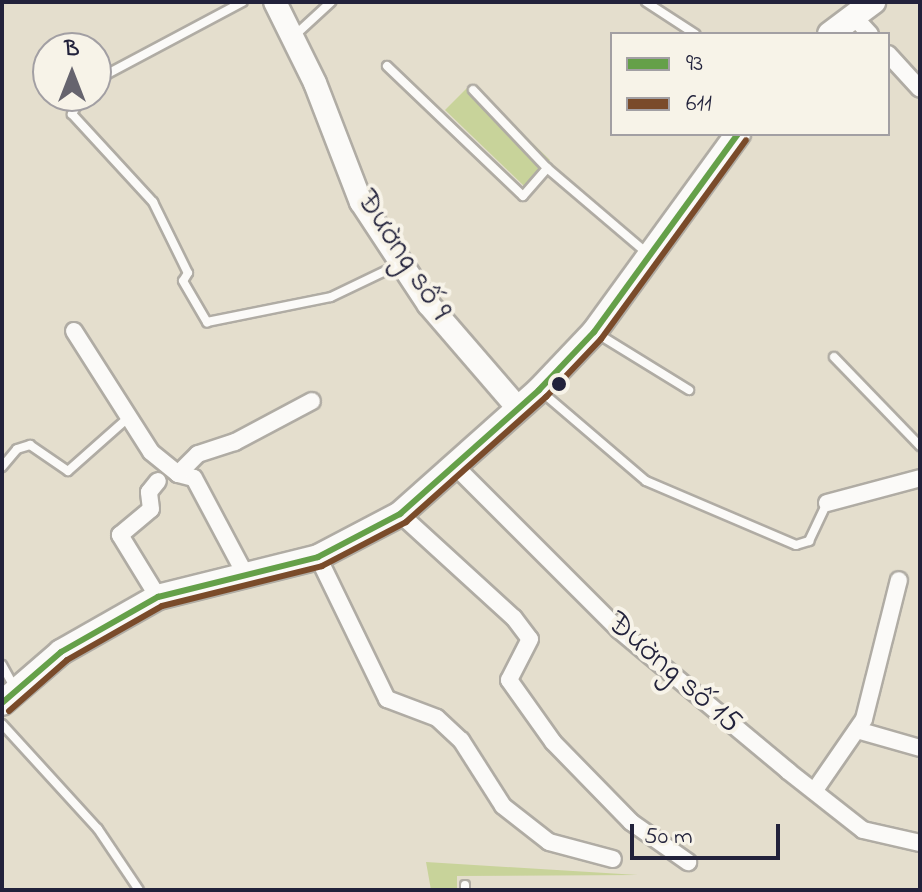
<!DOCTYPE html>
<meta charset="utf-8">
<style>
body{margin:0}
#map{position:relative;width:922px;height:892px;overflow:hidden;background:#e4decd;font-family:"Indie Flower",sans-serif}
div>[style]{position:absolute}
.green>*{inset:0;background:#c8d39a}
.roads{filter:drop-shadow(2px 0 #b0aca4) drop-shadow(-2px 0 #b0aca4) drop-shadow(0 2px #b0aca4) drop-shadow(0 -2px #b0aca4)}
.service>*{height:8px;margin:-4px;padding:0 4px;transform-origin:4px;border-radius:4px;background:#fbfaf8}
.minor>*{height:16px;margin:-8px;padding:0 8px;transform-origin:8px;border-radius:8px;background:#fbfaf8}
.tertiary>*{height:22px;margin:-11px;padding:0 11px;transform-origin:11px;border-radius:11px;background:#fbfaf8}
.secondary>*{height:24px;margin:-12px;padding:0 12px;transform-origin:12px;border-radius:12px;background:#fbfaf8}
.bus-1>*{height:6px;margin:-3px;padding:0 3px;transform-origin:3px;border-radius:3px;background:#65a049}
.bus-2>*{height:6px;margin:-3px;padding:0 3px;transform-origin:3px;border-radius:3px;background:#7a4b2a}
.dots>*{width:22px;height:22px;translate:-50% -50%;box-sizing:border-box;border:4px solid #f7f3e8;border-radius:50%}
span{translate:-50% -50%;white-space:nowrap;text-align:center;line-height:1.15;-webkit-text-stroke:8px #f7f3e8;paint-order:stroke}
.street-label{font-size:32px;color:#22223b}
.frame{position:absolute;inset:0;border:4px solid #22223b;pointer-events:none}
.legend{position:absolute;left:610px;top:32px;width:280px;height:104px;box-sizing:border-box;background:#f7f3e8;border:2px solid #a29fa3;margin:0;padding:10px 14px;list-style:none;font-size:24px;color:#22223b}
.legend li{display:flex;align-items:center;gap:16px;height:40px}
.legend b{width:40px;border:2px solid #a29fa3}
.north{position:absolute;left:32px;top:32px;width:80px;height:80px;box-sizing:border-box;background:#f7f3e8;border:2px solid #a29fa3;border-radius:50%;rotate:0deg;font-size:22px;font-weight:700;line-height:32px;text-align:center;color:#22223b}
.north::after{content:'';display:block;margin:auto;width:28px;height:36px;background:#66646e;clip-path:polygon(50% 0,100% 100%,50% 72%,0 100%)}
.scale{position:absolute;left:630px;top:824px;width:150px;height:36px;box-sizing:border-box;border:4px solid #22223b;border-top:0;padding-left:10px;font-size:24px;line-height:28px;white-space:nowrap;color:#22223b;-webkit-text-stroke:6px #f7f3e8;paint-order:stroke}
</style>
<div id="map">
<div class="green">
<div style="clip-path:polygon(471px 84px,550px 160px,524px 186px,445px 110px)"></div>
<div style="clip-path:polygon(426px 862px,638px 875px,457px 876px,457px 890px,431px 890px)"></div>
</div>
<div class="roads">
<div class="service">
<div style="left:646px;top:2px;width:59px;rotate:33.1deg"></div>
<div style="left:293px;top:37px;width:52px;rotate:-42.6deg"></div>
<div style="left:387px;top:66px;width:188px;rotate:43.7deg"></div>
<div style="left:523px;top:196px;width:37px;rotate:-49deg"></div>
<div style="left:547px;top:168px;width:131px;rotate:40.4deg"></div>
<div style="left:96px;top:80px;width:166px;rotate:-28deg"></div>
<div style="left:473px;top:90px;width:108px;rotate:46.5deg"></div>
<div style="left:82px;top:96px;width:21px;rotate:119deg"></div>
<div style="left:72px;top:114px;width:120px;rotate:47.4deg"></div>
<div style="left:153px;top:202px;width:79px;rotate:63.8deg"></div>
<div style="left:188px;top:273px;width:9px;rotate:122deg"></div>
<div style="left:183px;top:281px;width:48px;rotate:59.7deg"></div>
<div style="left:207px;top:322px;width:126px;rotate:-11.4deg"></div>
<div style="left:331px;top:297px;width:76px;rotate:-25.6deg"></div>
<div style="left:598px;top:334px;width:107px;rotate:31.6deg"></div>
<div style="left:834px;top:357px;width:124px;rotate:46deg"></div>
<div style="left:543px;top:393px;width:135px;rotate:40.5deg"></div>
<div style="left:646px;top:481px;width:163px;rotate:23.1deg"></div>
<div style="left:796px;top:545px;width:14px;rotate:-17deg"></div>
<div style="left:809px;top:541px;width:42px;rotate:-64.7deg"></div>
<div style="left:2px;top:467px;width:23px;rotate:-50deg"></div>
<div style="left:17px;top:449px;width:14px;rotate:-17deg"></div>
<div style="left:30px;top:445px;width:46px;rotate:34.4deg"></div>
<div style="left:68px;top:471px;width:83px;rotate:-41.6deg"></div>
<div style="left:2px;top:665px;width:25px;rotate:61deg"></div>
<div style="left:2px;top:724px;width:142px;rotate:47.6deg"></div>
<div style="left:98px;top:829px;width:73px;rotate:56.1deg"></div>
<div style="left:465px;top:890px;width:5px;rotate:-90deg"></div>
</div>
<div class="minor">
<div style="left:855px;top:18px;width:22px;rotate:47deg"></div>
<div style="left:888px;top:54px;width:47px;rotate:47.6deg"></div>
<div style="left:74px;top:331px;width:143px;rotate:57.5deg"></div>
<div style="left:151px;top:452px;width:35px;rotate:39deg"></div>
<div style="left:178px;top:474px;width:16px;rotate:14deg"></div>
<div style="left:194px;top:478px;width:106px;rotate:62deg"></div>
<div style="left:453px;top:464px;width:235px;rotate:45deg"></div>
<div style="left:619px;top:630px;width:220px;rotate:39.8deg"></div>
<div style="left:788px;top:771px;width:95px;rotate:38.2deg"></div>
<div style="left:863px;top:830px;width:58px;rotate:12.8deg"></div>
<div style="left:178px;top:474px;width:28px;rotate:-45deg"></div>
<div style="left:198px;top:454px;width:39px;rotate:-18deg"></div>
<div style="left:235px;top:442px;width:87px;rotate:-28deg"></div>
<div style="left:827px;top:503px;width:96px;rotate:-15deg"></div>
<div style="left:400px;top:514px;width:154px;rotate:42.4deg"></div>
<div style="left:514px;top:618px;width:26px;rotate:53deg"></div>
<div style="left:530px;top:639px;width:46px;rotate:117.1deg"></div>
<div style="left:509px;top:680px;width:76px;rotate:54.6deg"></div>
<div style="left:553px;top:742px;width:112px;rotate:45.7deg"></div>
<div style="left:631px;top:822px;width:70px;rotate:35.1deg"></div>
<div style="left:318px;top:557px;width:158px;rotate:64.1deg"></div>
<div style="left:387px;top:699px;width:53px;rotate:20.8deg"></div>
<div style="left:437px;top:718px;width:33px;rotate:43deg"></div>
<div style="left:461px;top:740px;width:78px;rotate:57.5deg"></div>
<div style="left:503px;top:806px;width:58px;rotate:38deg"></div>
<div style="left:549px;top:842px;width:66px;rotate:14.9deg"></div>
<div style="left:158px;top:597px;width:73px;rotate:-121.5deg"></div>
<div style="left:120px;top:535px;width:40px;rotate:-40deg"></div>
<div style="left:151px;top:509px;width:17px;rotate:-97deg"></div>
<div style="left:149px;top:492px;width:14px;rotate:-51deg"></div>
<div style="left:857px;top:730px;width:66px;rotate:15.9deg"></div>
<div style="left:815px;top:790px;width:86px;rotate:-55.4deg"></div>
<div style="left:864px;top:719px;width:143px;rotate:-75.9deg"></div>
</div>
<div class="tertiary">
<div style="left:275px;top:2px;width:90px;rotate:63.7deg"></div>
<div style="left:315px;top:83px;width:128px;rotate:68.9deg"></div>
<div style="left:361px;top:202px;width:123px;rotate:56.6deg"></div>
<div style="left:429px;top:305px;width:135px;rotate:49.2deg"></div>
</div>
<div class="secondary">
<div style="left:830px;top:34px;width:54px;rotate:-36.7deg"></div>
<div style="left:2px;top:703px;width:78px;rotate:-40.8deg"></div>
<div style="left:61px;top:652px;width:112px;rotate:-29.6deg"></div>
<div style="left:158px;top:597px;width:165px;rotate:-14deg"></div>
<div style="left:318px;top:557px;width:93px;rotate:-27.7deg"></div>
<div style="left:400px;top:514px;width:186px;rotate:-41.7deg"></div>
<div style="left:539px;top:390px;width:80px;rotate:-46.5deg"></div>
<div style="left:594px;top:332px;width:245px;rotate:-54deg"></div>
</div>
</div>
<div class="bus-1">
<div style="left:2px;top:703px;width:78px;rotate:-40.8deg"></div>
<div style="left:61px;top:652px;width:112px;rotate:-29.6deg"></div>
<div style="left:158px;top:597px;width:165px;rotate:-14deg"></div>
<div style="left:318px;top:557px;width:93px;rotate:-27.7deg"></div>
<div style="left:400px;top:514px;width:186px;rotate:-41.7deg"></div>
<div style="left:539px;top:390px;width:80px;rotate:-46.5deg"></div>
<div style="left:594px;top:332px;width:245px;rotate:-54deg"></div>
</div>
<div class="bus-2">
<div style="left:9px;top:711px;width:77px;rotate:-41.3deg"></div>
<div style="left:67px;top:660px;width:109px;rotate:-29.6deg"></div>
<div style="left:162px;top:606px;width:165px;rotate:-14deg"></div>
<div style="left:322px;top:566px;width:95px;rotate:-27.6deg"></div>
<div style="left:406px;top:522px;width:188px;rotate:-41.8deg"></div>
<div style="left:546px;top:397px;width:80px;rotate:-46.5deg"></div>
<div style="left:601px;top:339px;width:246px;rotate:-53.9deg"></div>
</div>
<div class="dots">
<div style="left:559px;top:384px;background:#22223b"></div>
</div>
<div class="street-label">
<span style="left:402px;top:256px;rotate:57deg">Đường số 9</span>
<span style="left:673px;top:674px;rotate:41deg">Đường số 15</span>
</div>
<div class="frame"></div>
<ul class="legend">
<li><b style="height:10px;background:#65a049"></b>93</li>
<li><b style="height:10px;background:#7a4b2a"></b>611</li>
</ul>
<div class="north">B</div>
<div class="scale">50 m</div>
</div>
